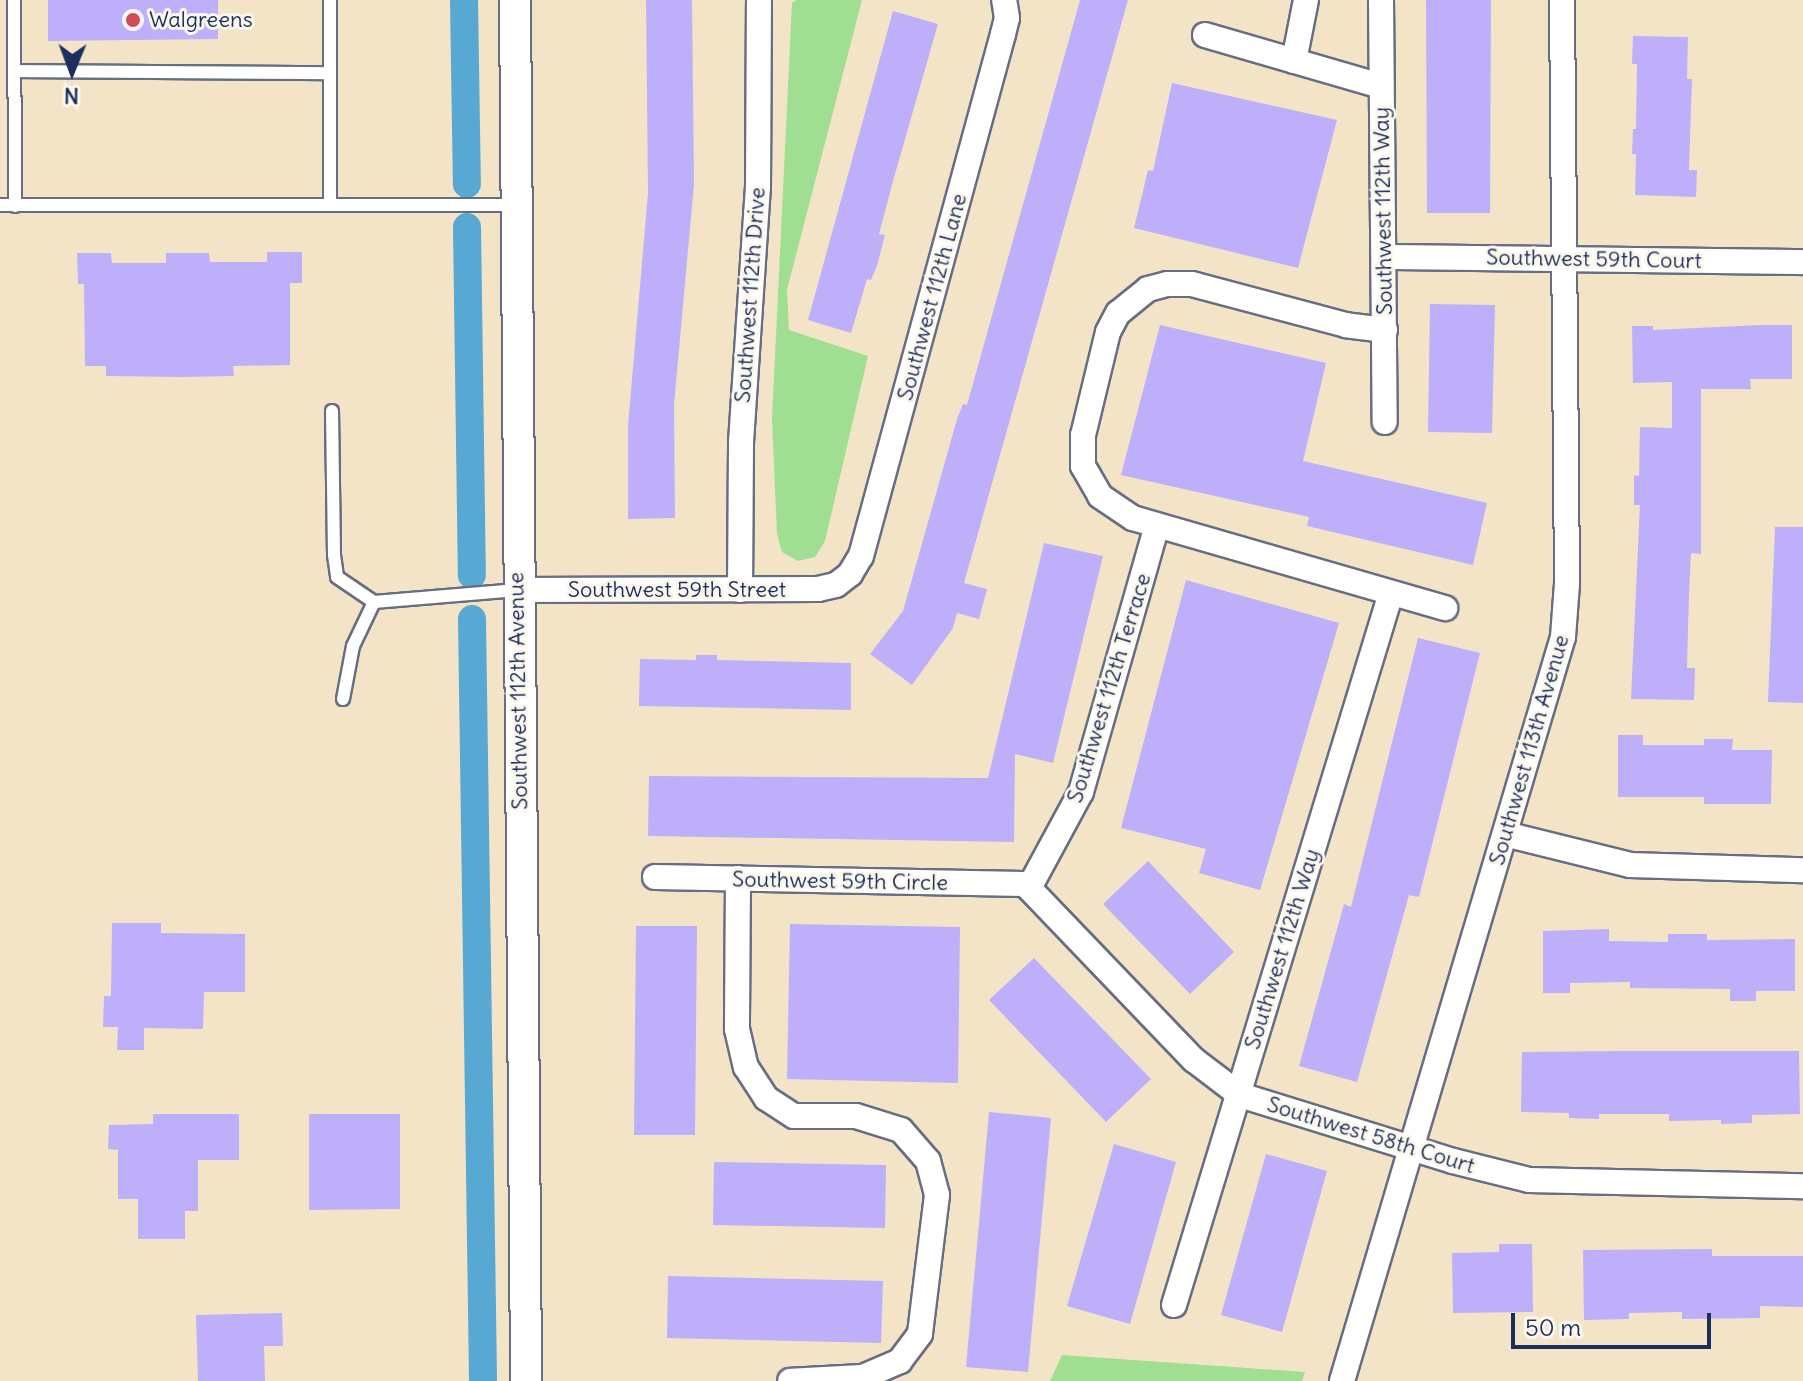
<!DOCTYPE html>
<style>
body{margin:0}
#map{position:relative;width:1803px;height:1381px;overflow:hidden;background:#f3e4c8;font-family:Delius,sans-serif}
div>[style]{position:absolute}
.green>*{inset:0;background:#a0de92}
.canal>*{height:28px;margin:-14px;padding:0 14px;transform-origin:14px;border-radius:14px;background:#57a8d2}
.building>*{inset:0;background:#beaffa}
.roads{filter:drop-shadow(2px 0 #676e83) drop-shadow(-2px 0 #676e83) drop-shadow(0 2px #676e83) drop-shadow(0 -2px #676e83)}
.service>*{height:12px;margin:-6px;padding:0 6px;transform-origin:6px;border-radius:6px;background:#fff}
.minor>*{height:24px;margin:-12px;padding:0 12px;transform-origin:12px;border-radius:12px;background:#fff}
.tertiary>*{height:30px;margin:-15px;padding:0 15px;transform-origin:15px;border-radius:15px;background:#fff}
.dots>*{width:22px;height:22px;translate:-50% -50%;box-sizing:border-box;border:4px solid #fbf7ec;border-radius:50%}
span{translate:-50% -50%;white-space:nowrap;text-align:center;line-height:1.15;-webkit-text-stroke:6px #fbf7ec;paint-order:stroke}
.poi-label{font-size:22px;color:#1b2f5e}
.left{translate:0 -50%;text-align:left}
.street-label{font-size:22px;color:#1b2f5e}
.north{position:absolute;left:32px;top:32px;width:80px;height:80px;-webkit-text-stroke:6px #fbf7ec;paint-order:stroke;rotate:181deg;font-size:22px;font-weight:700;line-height:32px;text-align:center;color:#1b2f5e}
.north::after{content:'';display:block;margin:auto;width:28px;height:36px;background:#1b2f5e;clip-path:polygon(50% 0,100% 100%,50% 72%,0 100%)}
.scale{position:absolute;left:1511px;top:1313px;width:200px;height:36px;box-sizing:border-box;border:4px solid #1b2f5e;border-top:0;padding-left:10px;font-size:24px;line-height:28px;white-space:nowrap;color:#1b2f5e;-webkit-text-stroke:6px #fbf7ec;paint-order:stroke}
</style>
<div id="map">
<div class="green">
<div style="clip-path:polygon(796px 0,862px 0,787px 290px,789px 330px,868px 356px,825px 541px,815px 557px,798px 561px,782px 552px,777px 534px,772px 419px,792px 3px)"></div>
<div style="clip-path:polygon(1062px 1355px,1305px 1372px,1302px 1381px,1050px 1381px)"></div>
</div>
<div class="canal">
<div style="left:464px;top:0;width:184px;rotate:89.1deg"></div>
<div style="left:467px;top:227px;width:348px;rotate:89.2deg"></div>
<div style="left:472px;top:619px;width:762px;rotate:89.17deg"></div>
</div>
<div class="building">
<div style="clip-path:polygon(48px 0,218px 0,218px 39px,48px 41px)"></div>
<div style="clip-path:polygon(646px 0,692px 0,694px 184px,674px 405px,675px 518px,628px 519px,628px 426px,648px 193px)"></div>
<div style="clip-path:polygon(1080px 0,1128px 0,964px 583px,987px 589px,979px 619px,957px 613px,953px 628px,912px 685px,870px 654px,903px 611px,957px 419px,963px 404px,967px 405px)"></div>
<div style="clip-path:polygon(1426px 0,1491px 0,1490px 213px,1427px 213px)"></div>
<div style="clip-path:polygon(893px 11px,938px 24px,893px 181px,879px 234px,885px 235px,877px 266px,871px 280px,867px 279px,851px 333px,808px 320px)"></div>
<div style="clip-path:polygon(1633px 36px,1688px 37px,1687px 79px,1692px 79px,1689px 170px,1697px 170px,1696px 197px,1635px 195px,1636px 154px,1632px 154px,1633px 129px,1636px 129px,1637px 64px,1632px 64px)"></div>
<div style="clip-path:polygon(1172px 83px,1337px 120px,1298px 268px,1134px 228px,1148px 170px,1153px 171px)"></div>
<div style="clip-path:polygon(267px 252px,302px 252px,302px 283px,290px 283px,290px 365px,233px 366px,234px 376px,181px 377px,106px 376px,106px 366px,85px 366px,84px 284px,78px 284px,77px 253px,111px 253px,112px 263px,166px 263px,166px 253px,209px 253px,210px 262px,267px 262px)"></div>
<div style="clip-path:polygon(1430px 304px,1495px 305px,1492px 433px,1428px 432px)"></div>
<div style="clip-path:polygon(1160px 325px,1326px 363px,1303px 461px,1487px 503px,1473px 565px,1307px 526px,1309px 517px,1121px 475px)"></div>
<div style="clip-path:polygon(1761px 325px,1792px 325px,1792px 379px,1750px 379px,1751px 389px,1701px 389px,1701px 554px,1691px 553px,1689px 593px,1687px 668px,1695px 668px,1694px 700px,1631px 699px,1640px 505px,1634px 505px,1634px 475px,1639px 476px,1640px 427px,1672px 428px,1672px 382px,1633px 383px,1632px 326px,1653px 326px,1653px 330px)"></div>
<div style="clip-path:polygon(1775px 527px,1803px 527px,1803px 703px,1768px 702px)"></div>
<div style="clip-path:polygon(1044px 543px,1103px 556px,1053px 763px,1015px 754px,1014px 842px,648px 836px,649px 776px,988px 778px)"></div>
<div style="clip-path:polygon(1186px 580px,1339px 623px,1260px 890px,1199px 873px,1206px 849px,1121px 828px)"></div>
<div style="clip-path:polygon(1418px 638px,1480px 653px,1419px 897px,1409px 895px,1357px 1082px,1299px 1066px,1344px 904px,1351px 907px)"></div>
<div style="clip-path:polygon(696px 655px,717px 655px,717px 660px,851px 663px,851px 710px,639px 706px,640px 659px,696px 660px)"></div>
<div style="clip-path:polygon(1618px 735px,1643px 735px,1643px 745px,1704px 745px,1704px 739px,1733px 739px,1732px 750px,1772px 750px,1771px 804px,1704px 804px,1704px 797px,1618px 797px)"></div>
<div style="clip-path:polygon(1148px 861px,1234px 952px,1190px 994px,1103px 904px)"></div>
<div style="clip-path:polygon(112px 923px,161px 923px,161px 933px,245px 934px,245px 992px,204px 992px,203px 1029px,144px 1028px,144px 1050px,117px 1050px,118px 1027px,103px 1027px,104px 996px,111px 996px)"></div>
<div style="clip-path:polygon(790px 924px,960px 927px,958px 1083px,787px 1079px)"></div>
<div style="clip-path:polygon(636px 926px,697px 926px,695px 1135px,634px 1135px)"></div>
<div style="clip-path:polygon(1609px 929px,1609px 941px,1668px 942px,1668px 934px,1707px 934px,1707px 940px,1795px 939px,1795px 991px,1756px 991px,1756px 1001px,1730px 1001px,1730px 989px,1630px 988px,1630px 982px,1570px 983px,1570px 993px,1543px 993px,1543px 931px)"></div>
<div style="clip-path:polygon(1034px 958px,1151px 1079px,1106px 1122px,989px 1000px)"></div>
<div style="clip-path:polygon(1622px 1051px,1799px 1051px,1800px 1114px,1752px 1115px,1752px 1123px,1721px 1124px,1721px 1120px,1669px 1121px,1669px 1114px,1599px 1114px,1599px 1119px,1569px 1118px,1569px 1113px,1521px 1112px,1522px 1052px)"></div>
<div style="clip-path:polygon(989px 1112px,1051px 1118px,1028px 1372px,966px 1367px)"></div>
<div style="clip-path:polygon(153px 1114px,239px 1114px,239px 1160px,198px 1160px,198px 1211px,185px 1211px,185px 1239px,138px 1239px,138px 1199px,118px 1199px,118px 1150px,108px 1149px,109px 1125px,153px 1124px)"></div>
<div style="clip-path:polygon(309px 1114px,400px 1114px,400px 1209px,309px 1210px)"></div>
<div style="clip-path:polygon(1114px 1144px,1176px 1162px,1130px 1324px,1067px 1306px)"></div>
<div style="clip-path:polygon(1266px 1154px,1327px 1171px,1282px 1332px,1221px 1315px)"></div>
<div style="clip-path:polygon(714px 1162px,886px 1165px,885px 1228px,713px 1225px)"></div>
<div style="clip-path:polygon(1499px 1244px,1532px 1244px,1533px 1312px,1453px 1313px,1452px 1253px,1499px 1252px)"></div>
<div style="clip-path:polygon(1712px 1249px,1712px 1256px,1803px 1256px,1803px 1307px,1760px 1306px,1760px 1318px,1682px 1319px,1682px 1312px,1629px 1313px,1629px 1319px,1584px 1320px,1583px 1250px)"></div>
<div style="clip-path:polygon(668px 1276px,883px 1281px,881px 1343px,667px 1338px)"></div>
<div style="clip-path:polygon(282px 1313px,283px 1346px,264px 1346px,265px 1381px,198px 1381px,196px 1315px)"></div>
</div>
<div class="roads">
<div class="service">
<div style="left:14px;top:0;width:206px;rotate:89.7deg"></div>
<div style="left:15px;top:71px;width:315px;rotate:0.4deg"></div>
<div style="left:0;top:205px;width:514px"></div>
<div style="left:330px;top:205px;width:205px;rotate:-90deg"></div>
<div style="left:332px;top:411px;width:144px;rotate:89.2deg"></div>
<div style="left:334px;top:555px;width:22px;rotate:82deg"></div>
<div style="left:337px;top:577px;width:45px;rotate:34deg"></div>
<div style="left:374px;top:602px;width:144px;rotate:-4.8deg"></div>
<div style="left:343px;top:699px;width:54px;rotate:-79.3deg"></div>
<div style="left:353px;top:646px;width:49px;rotate:-64.5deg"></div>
</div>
<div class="minor">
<div style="left:1381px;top:0;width:422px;rotate:89.5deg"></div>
<div style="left:1205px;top:35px;width:183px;rotate:16.2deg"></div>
<div style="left:1294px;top:61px;width:62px;rotate:-78.9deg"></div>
<div style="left:1385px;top:257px;width:418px;rotate:0.7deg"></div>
<div style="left:1385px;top:330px;width:39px;rotate:-173deg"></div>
<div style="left:1346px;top:325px;width:159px;rotate:-165.1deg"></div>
<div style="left:1192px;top:284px;width:25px;rotate:180deg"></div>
<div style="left:1167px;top:284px;width:20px;rotate:165deg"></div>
<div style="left:1148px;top:289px;width:38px;rotate:141deg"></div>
<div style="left:1118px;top:313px;width:21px;rotate:118deg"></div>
<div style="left:1108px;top:332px;width:106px;rotate:103.6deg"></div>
<div style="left:1083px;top:435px;width:31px;rotate:90deg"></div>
<div style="left:1083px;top:466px;width:34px;rotate:60deg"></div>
<div style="left:1100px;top:496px;width:40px;rotate:34deg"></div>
<div style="left:1133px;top:518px;width:325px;rotate:16.1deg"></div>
<div style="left:517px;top:590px;width:301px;rotate:-0.2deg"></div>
<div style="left:818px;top:589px;width:18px;rotate:-13deg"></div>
<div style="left:836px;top:585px;width:18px;rotate:-38deg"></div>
<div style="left:850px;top:574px;width:21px;rotate:-59deg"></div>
<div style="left:861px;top:556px;width:541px;rotate:-74.78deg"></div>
<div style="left:1003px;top:34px;width:16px;rotate:-76deg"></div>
<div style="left:1007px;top:18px;width:18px;rotate:-99deg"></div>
<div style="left:740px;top:590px;width:148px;rotate:-89.6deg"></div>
<div style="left:741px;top:442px;width:256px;rotate:-86.2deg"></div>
<div style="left:758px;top:187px;width:187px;rotate:-89.7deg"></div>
<div style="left:1505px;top:834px;width:129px;rotate:13.9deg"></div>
<div style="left:1630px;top:865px;width:173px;rotate:1.7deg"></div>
<div style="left:655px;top:877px;width:370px;rotate:1.1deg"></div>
<div style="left:1025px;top:884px;width:244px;rotate:46.2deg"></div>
<div style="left:1194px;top:1060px;width:58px;rotate:37.3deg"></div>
<div style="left:1240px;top:1095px;width:223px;rotate:17.2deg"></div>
<div style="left:1453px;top:1161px;width:78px;rotate:14deg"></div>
<div style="left:1529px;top:1180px;width:274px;rotate:1.3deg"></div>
<div style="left:738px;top:878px;width:151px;rotate:90.4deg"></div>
<div style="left:737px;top:1029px;width:39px;rotate:77deg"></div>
<div style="left:746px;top:1067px;width:37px;rotate:57deg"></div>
<div style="left:766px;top:1098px;width:33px;rotate:33deg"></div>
<div style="left:794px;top:1116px;width:62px"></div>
<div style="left:856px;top:1116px;width:47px;rotate:17.3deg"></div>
<div style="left:901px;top:1130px;width:41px;rotate:48.9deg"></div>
<div style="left:928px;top:1161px;width:35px;rotate:75deg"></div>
<div style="left:937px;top:1195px;width:140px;rotate:97deg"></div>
<div style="left:920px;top:1334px;width:34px;rotate:127deg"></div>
<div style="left:900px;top:1361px;width:40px;rotate:156.6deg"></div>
<div style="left:863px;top:1377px;width:73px;rotate:176.9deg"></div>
<div style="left:1029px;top:888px;width:109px;rotate:-61.6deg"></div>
<div style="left:1081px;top:792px;width:277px;rotate:-74.1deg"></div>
<div style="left:1174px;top:1305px;width:744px;rotate:-73.05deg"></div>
<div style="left:1342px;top:1381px;width:776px;rotate:-73.46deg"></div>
<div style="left:1563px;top:637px;width:53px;rotate:-85.7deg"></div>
<div style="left:1567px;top:584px;width:584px;rotate:-90.49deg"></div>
</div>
<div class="tertiary">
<div style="left:515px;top:0;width:1381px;rotate:89.54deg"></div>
</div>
</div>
<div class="dots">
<div style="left:133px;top:20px;background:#d1495b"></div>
</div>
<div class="poi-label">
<span class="left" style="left:149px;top:20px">Walgreens</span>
</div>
<div class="street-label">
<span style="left:1383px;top:211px;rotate:-91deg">Southwest 112th Way</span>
<span style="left:1594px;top:259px;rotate:1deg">Southwest 59th Court</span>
<span style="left:750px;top:295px;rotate:-86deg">Southwest 112th Drive</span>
<span style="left:932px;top:297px;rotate:-75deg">Southwest 112th Lane</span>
<span style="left:677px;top:590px">Southwest 59th Street</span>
<span style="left:1109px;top:688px;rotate:-73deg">Southwest 112th Terrace</span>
<span style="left:518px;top:691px;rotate:-91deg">Southwest 112th Avenue</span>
<span style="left:1529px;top:750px;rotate:-74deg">Southwest 113th Avenue</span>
<span style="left:840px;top:881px;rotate:1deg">Southwest 59th Circle</span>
<span style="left:1282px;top:949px;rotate:-73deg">Southwest 112th Way</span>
<span style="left:1371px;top:1135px;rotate:17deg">Southwest 58th Court</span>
</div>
<div class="north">N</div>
<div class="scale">50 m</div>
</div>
